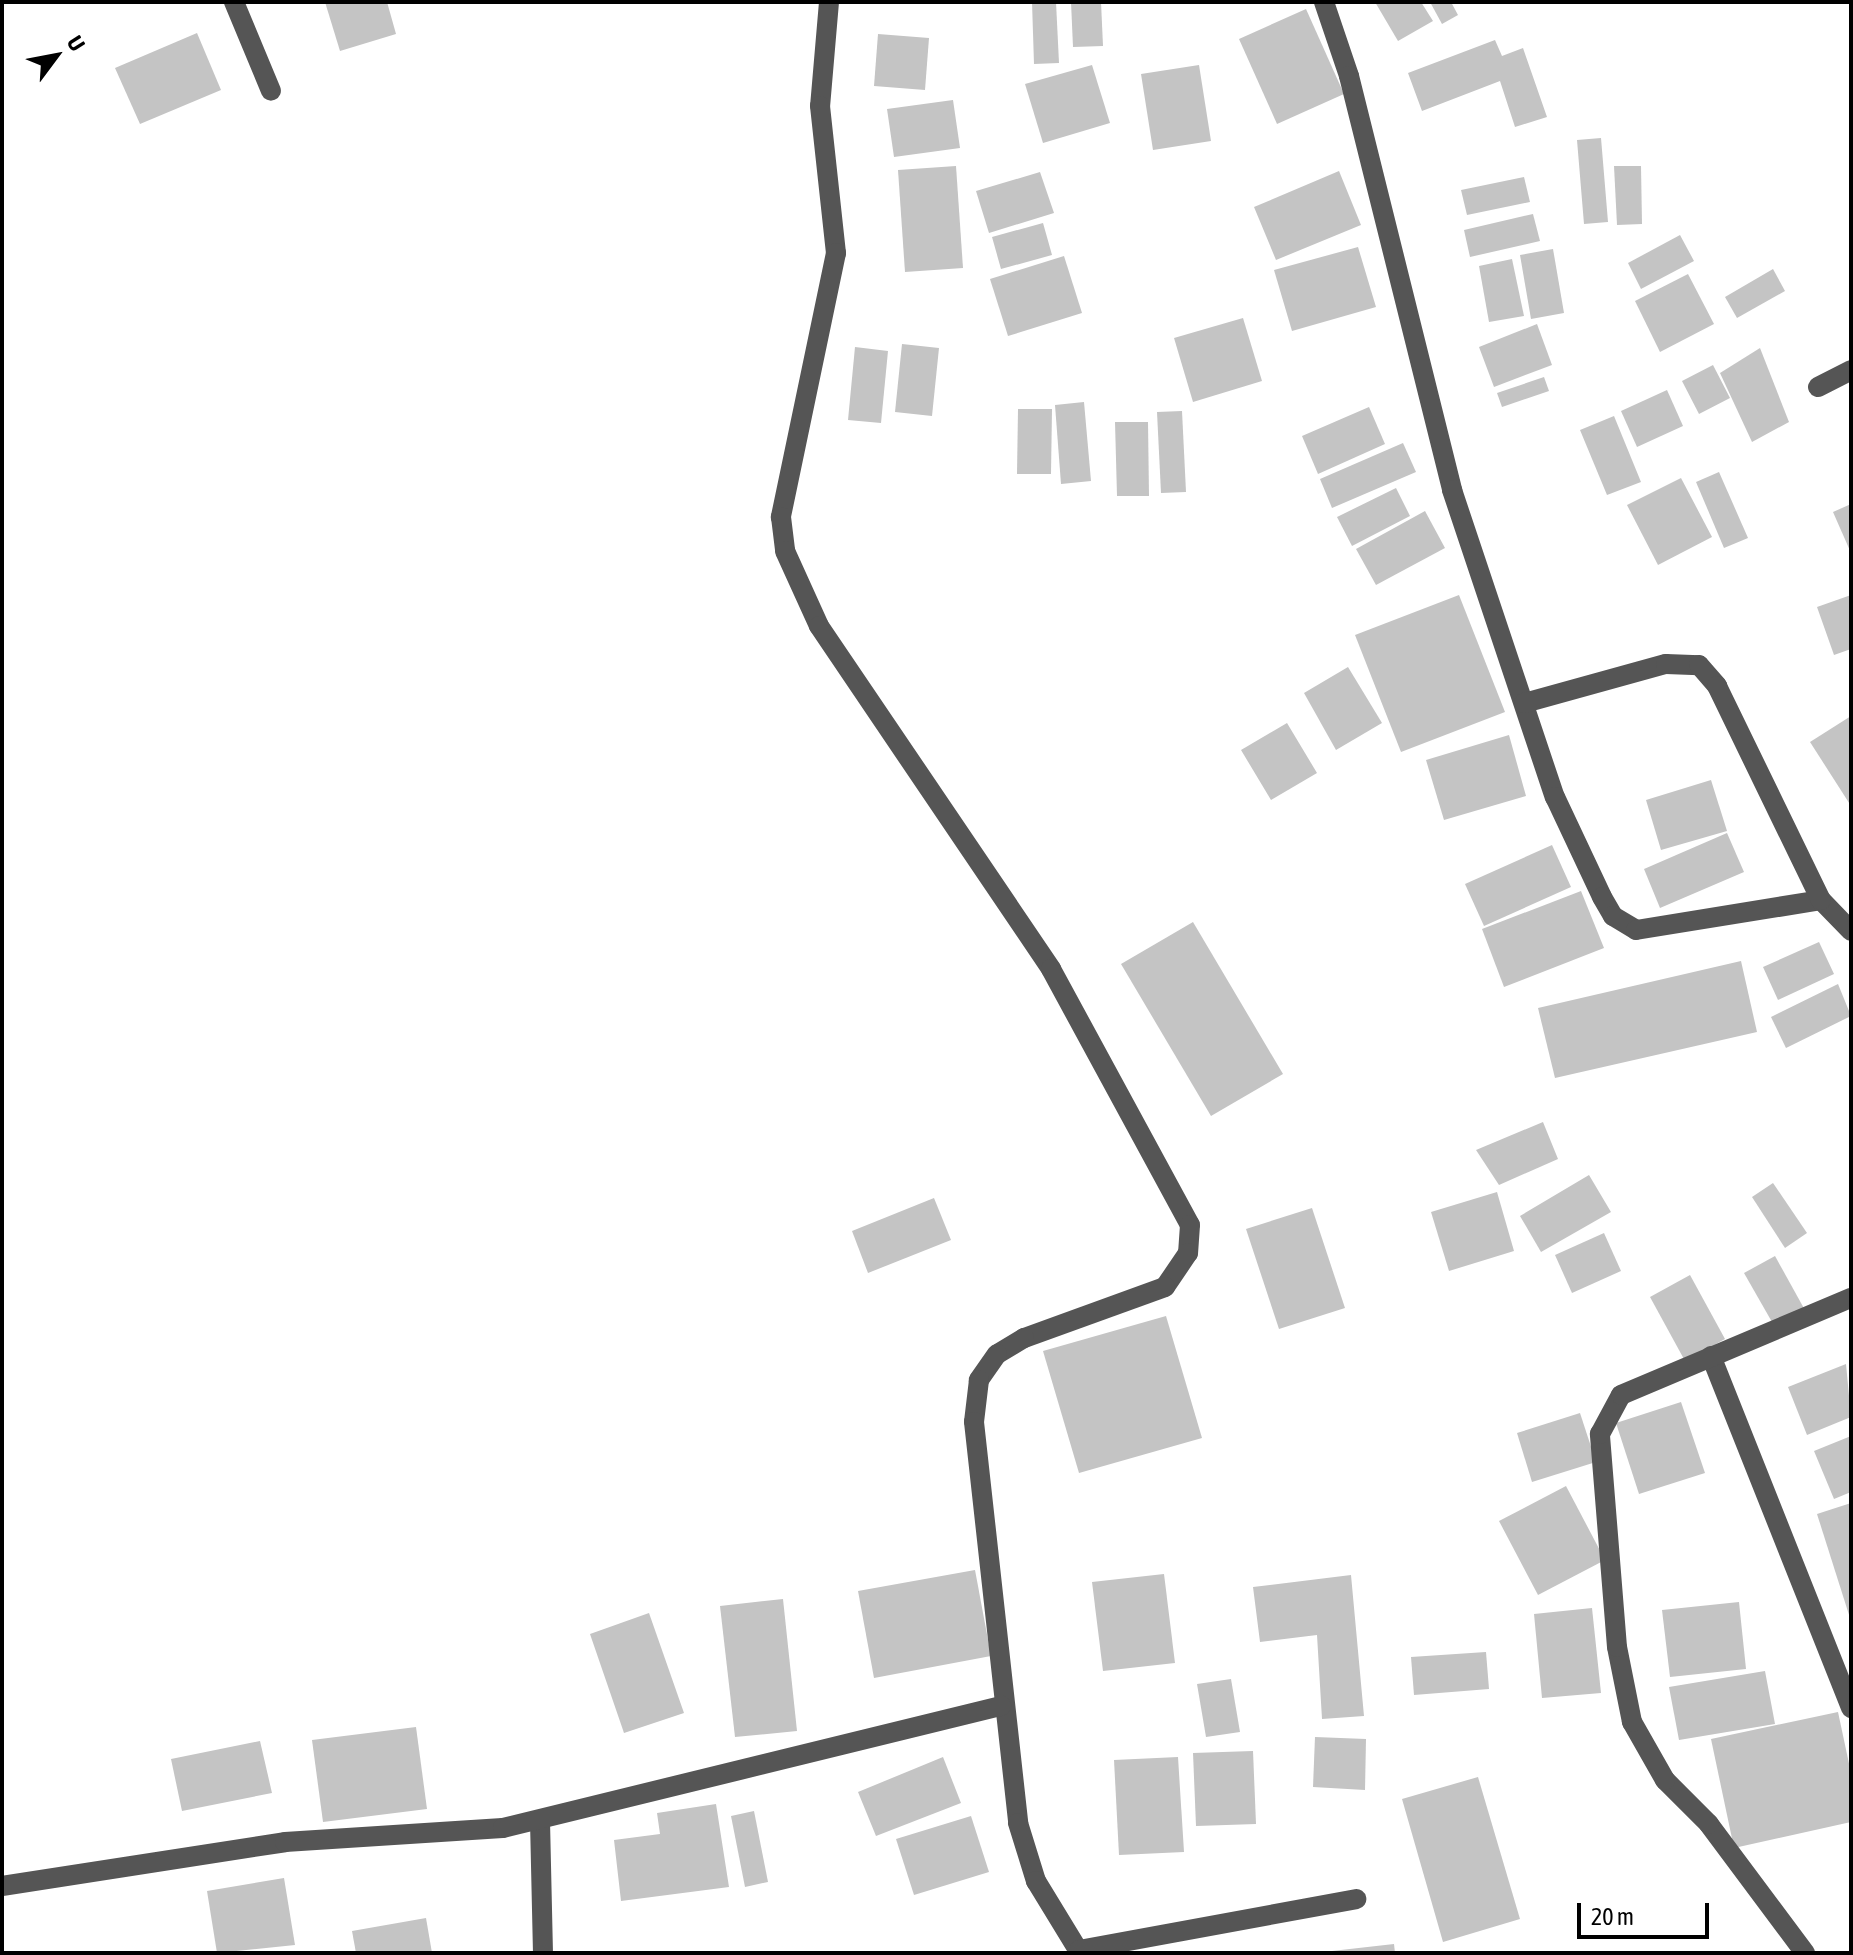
<!DOCTYPE html>
<style>
body{margin:0}
#map{position:relative;width:1853px;height:1955px;overflow:hidden;background:#fff;font-family:"Asap Condensed",sans-serif}
div>[style]{position:absolute}
.building>*{inset:0;background:#c4c4c4}
.minor>*{height:20px;margin:-10px;padding:0 10px;transform-origin:10px;border-radius:10px;background:#555}
span{translate:-50% -50%;white-space:nowrap;text-align:center;line-height:1.15;-webkit-text-stroke:6px #fff;paint-order:stroke}
.frame{position:absolute;inset:0;border:4px solid #000;pointer-events:none}
.north{position:absolute;left:16px;top:16px;width:80px;height:80px;-webkit-text-stroke:6px #fff;paint-order:stroke;rotate:58deg;font-size:22px;font-weight:700;line-height:32px;text-align:center;color:#000}
.north::after{content:'';display:block;margin:auto;width:28px;height:36px;background:#000;clip-path:polygon(50% 0,100% 100%,50% 72%,0 100%)}
.scale{position:absolute;left:1577px;top:1903px;width:132px;height:36px;box-sizing:border-box;border:4px solid #000;border-top:0;padding-left:10px;font-size:24px;line-height:28px;white-space:nowrap;color:#000;-webkit-text-stroke:6px #fff;paint-order:stroke}
</style>
<div id="map">
<div class="building">
<div style="clip-path:polygon(325px 2px,387px 2px,396px 34px,340px 51px)"></div>
<div style="clip-path:polygon(1032px 2px,1056px 2px,1059px 63px,1034px 64px)"></div>
<div style="clip-path:polygon(1071px 2px,1101px 2px,1103px 46px,1073px 47px)"></div>
<div style="clip-path:polygon(1375px 2px,1421px 2px,1433px 21px,1398px 41px)"></div>
<div style="clip-path:polygon(1430px 2px,1451px 2px,1458px 15px,1442px 24px)"></div>
<div style="clip-path:polygon(1306px 9px,1344px 94px,1277px 124px,1239px 39px)"></div>
<div style="clip-path:polygon(197px 33px,221px 90px,140px 124px,115px 68px)"></div>
<div style="clip-path:polygon(878px 34px,929px 38px,925px 90px,874px 86px)"></div>
<div style="clip-path:polygon(1495px 40px,1502px 56px,1523px 48px,1547px 117px,1515px 127px,1500px 81px,1422px 111px,1408px 73px)"></div>
<div style="clip-path:polygon(1092px 65px,1110px 123px,1043px 143px,1025px 84px)"></div>
<div style="clip-path:polygon(1199px 65px,1211px 141px,1153px 150px,1141px 74px)"></div>
<div style="clip-path:polygon(953px 100px,960px 148px,894px 157px,887px 109px)"></div>
<div style="clip-path:polygon(1601px 138px,1608px 222px,1584px 224px,1577px 140px)"></div>
<div style="clip-path:polygon(956px 166px,963px 268px,905px 272px,898px 170px)"></div>
<div style="clip-path:polygon(1614px 166px,1641px 166px,1642px 224px,1617px 225px)"></div>
<div style="clip-path:polygon(1339px 171px,1361px 225px,1276px 260px,1254px 207px)"></div>
<div style="clip-path:polygon(1040px 172px,1054px 213px,989px 233px,976px 191px)"></div>
<div style="clip-path:polygon(1524px 177px,1530px 202px,1467px 215px,1461px 190px)"></div>
<div style="clip-path:polygon(1533px 214px,1540px 241px,1470px 257px,1464px 230px)"></div>
<div style="clip-path:polygon(1043px 223px,1052px 255px,1001px 269px,992px 237px)"></div>
<div style="clip-path:polygon(1680px 235px,1694px 261px,1641px 289px,1628px 263px)"></div>
<div style="clip-path:polygon(1358px 247px,1376px 307px,1292px 331px,1274px 270px)"></div>
<div style="clip-path:polygon(1553px 249px,1564px 313px,1531px 319px,1520px 255px)"></div>
<div style="clip-path:polygon(1064px 256px,1082px 313px,1008px 336px,990px 279px)"></div>
<div style="clip-path:polygon(1512px 259px,1524px 316px,1489px 322px,1479px 266px)"></div>
<div style="clip-path:polygon(1773px 269px,1785px 291px,1737px 318px,1725px 297px)"></div>
<div style="clip-path:polygon(1688px 274px,1714px 324px,1660px 352px,1635px 301px)"></div>
<div style="clip-path:polygon(1243px 318px,1262px 381px,1193px 402px,1174px 338px)"></div>
<div style="clip-path:polygon(1537px 324px,1552px 365px,1494px 387px,1479px 347px)"></div>
<div style="clip-path:polygon(902px 344px,939px 348px,932px 416px,895px 412px)"></div>
<div style="clip-path:polygon(855px 347px,888px 351px,881px 423px,848px 420px)"></div>
<div style="clip-path:polygon(1760px 348px,1789px 422px,1752px 442px,1720px 373px)"></div>
<div style="clip-path:polygon(1713px 365px,1730px 398px,1699px 414px,1682px 381px)"></div>
<div style="clip-path:polygon(1544px 377px,1549px 391px,1502px 407px,1497px 393px)"></div>
<div style="clip-path:polygon(1667px 390px,1683px 426px,1637px 447px,1621px 411px)"></div>
<div style="clip-path:polygon(1084px 402px,1091px 481px,1061px 484px,1055px 405px)"></div>
<div style="clip-path:polygon(1369px 407px,1385px 444px,1318px 474px,1302px 436px)"></div>
<div style="clip-path:polygon(1018px 409px,1052px 409px,1051px 474px,1017px 474px)"></div>
<div style="clip-path:polygon(1182px 411px,1186px 492px,1161px 493px,1157px 412px)"></div>
<div style="clip-path:polygon(1614px 416px,1641px 482px,1607px 495px,1580px 430px)"></div>
<div style="clip-path:polygon(1115px 422px,1148px 422px,1149px 496px,1117px 496px)"></div>
<div style="clip-path:polygon(1403px 443px,1416px 472px,1332px 508px,1320px 479px)"></div>
<div style="clip-path:polygon(1719px 472px,1748px 538px,1724px 548px,1696px 482px)"></div>
<div style="clip-path:polygon(1681px 478px,1712px 537px,1658px 565px,1627px 505px)"></div>
<div style="clip-path:polygon(1396px 488px,1410px 516px,1352px 546px,1337px 517px)"></div>
<div style="clip-path:polygon(1851px 504px,1851px 553px,1833px 512px)"></div>
<div style="clip-path:polygon(1425px 511px,1445px 548px,1376px 585px,1356px 549px)"></div>
<div style="clip-path:polygon(1459px 595px,1505px 712px,1401px 752px,1355px 635px)"></div>
<div style="clip-path:polygon(1851px 595px,1851px 649px,1834px 655px,1817px 607px)"></div>
<div style="clip-path:polygon(1348px 667px,1382px 723px,1336px 750px,1304px 693px)"></div>
<div style="clip-path:polygon(1851px 716px,1851px 806px,1810px 742px)"></div>
<div style="clip-path:polygon(1287px 723px,1317px 773px,1271px 800px,1241px 750px)"></div>
<div style="clip-path:polygon(1509px 735px,1526px 796px,1444px 820px,1426px 760px)"></div>
<div style="clip-path:polygon(1711px 780px,1727px 831px,1661px 850px,1646px 800px)"></div>
<div style="clip-path:polygon(1727px 833px,1744px 872px,1660px 908px,1644px 869px)"></div>
<div style="clip-path:polygon(1552px 845px,1571px 887px,1484px 926px,1465px 884px)"></div>
<div style="clip-path:polygon(1581px 891px,1604px 948px,1504px 987px,1482px 929px)"></div>
<div style="clip-path:polygon(1193px 922px,1283px 1074px,1211px 1116px,1121px 964px)"></div>
<div style="clip-path:polygon(1819px 942px,1834px 974px,1778px 1000px,1763px 967px)"></div>
<div style="clip-path:polygon(1741px 961px,1757px 1032px,1555px 1078px,1538px 1008px)"></div>
<div style="clip-path:polygon(1838px 984px,1851px 1016px,1786px 1048px,1771px 1017px)"></div>
<div style="clip-path:polygon(1543px 1122px,1558px 1159px,1499px 1185px,1476px 1150px)"></div>
<div style="clip-path:polygon(1589px 1175px,1611px 1212px,1541px 1252px,1520px 1216px)"></div>
<div style="clip-path:polygon(1773px 1183px,1807px 1233px,1785px 1248px,1752px 1197px)"></div>
<div style="clip-path:polygon(1497px 1192px,1514px 1251px,1449px 1271px,1431px 1212px)"></div>
<div style="clip-path:polygon(934px 1198px,951px 1240px,868px 1273px,852px 1231px)"></div>
<div style="clip-path:polygon(1312px 1208px,1345px 1308px,1279px 1329px,1246px 1229px)"></div>
<div style="clip-path:polygon(1604px 1233px,1621px 1271px,1572px 1293px,1555px 1255px)"></div>
<div style="clip-path:polygon(1775px 1256px,1806px 1312px,1776px 1329px,1744px 1273px)"></div>
<div style="clip-path:polygon(1690px 1275px,1725px 1339px,1685px 1361px,1650px 1297px)"></div>
<div style="clip-path:polygon(1166px 1316px,1202px 1438px,1079px 1473px,1043px 1351px)"></div>
<div style="clip-path:polygon(1846px 1364px,1851px 1417px,1807px 1435px,1788px 1387px)"></div>
<div style="clip-path:polygon(1681px 1402px,1705px 1473px,1639px 1494px,1616px 1423px)"></div>
<div style="clip-path:polygon(1580px 1413px,1596px 1462px,1532px 1482px,1517px 1433px)"></div>
<div style="clip-path:polygon(1851px 1436px,1851px 1492px,1834px 1499px,1814px 1451px)"></div>
<div style="clip-path:polygon(1566px 1486px,1605px 1560px,1538px 1595px,1499px 1521px)"></div>
<div style="clip-path:polygon(1851px 1503px,1851px 1618px,1850px 1618px,1817px 1514px)"></div>
<div style="clip-path:polygon(975px 1570px,991px 1656px,874px 1678px,858px 1591px)"></div>
<div style="clip-path:polygon(1164px 1574px,1175px 1663px,1103px 1671px,1092px 1582px)"></div>
<div style="clip-path:polygon(1351px 1575px,1364px 1716px,1322px 1719px,1317px 1635px,1260px 1642px,1253px 1587px)"></div>
<div style="clip-path:polygon(783px 1599px,797px 1731px,735px 1737px,720px 1606px)"></div>
<div style="clip-path:polygon(1739px 1602px,1746px 1669px,1670px 1677px,1662px 1610px)"></div>
<div style="clip-path:polygon(1592px 1608px,1601px 1693px,1542px 1698px,1534px 1614px)"></div>
<div style="clip-path:polygon(649px 1613px,684px 1713px,624px 1733px,590px 1634px)"></div>
<div style="clip-path:polygon(1486px 1652px,1489px 1689px,1414px 1695px,1411px 1657px)"></div>
<div style="clip-path:polygon(1765px 1671px,1775px 1724px,1679px 1740px,1669px 1687px)"></div>
<div style="clip-path:polygon(1231px 1679px,1240px 1732px,1206px 1737px,1197px 1684px)"></div>
<div style="clip-path:polygon(1838px 1712px,1851px 1773px,1851px 1822px,1734px 1848px,1711px 1739px)"></div>
<div style="clip-path:polygon(416px 1727px,427px 1809px,323px 1822px,312px 1740px)"></div>
<div style="clip-path:polygon(1315px 1737px,1366px 1739px,1365px 1790px,1313px 1787px)"></div>
<div style="clip-path:polygon(260px 1741px,272px 1793px,182px 1811px,171px 1759px)"></div>
<div style="clip-path:polygon(1253px 1751px,1256px 1824px,1196px 1826px,1193px 1753px)"></div>
<div style="clip-path:polygon(943px 1757px,961px 1803px,876px 1836px,858px 1792px)"></div>
<div style="clip-path:polygon(1178px 1757px,1184px 1852px,1119px 1855px,1114px 1760px)"></div>
<div style="clip-path:polygon(1478px 1777px,1520px 1919px,1443px 1942px,1402px 1799px)"></div>
<div style="clip-path:polygon(716px 1804px,729px 1887px,621px 1901px,614px 1840px,660px 1834px,657px 1813px)"></div>
<div style="clip-path:polygon(754px 1811px,768px 1882px,745px 1887px,731px 1816px)"></div>
<div style="clip-path:polygon(971px 1816px,989px 1872px,914px 1895px,896px 1839px)"></div>
<div style="clip-path:polygon(284px 1878px,295px 1945px,217px 1953px,207px 1891px)"></div>
<div style="clip-path:polygon(426px 1918px,432px 1953px,356px 1953px,352px 1931px)"></div>
<div style="clip-path:polygon(1394px 1944px,1395px 1953px,1332px 1953px,1332px 1951px)"></div>
</div>
<div class="minor">
<div style="left:234px;top:2px;width:96px;rotate:67.4deg"></div>
<div style="left:829px;top:2px;width:104px;rotate:94.9deg"></div>
<div style="left:820px;top:106px;width:148px;rotate:83.8deg"></div>
<div style="left:836px;top:253px;width:270px;rotate:101.8deg"></div>
<div style="left:781px;top:517px;width:34px;rotate:83deg"></div>
<div style="left:785px;top:551px;width:82px;rotate:65.6deg"></div>
<div style="left:819px;top:626px;width:414px;rotate:55.9deg"></div>
<div style="left:1051px;top:969px;width:291px;rotate:61.5deg"></div>
<div style="left:1190px;top:1225px;width:28px;rotate:94deg"></div>
<div style="left:1188px;top:1253px;width:41px;rotate:124.1deg"></div>
<div style="left:1165px;top:1287px;width:150px;rotate:160.1deg"></div>
<div style="left:1024px;top:1338px;width:31px;rotate:149deg"></div>
<div style="left:997px;top:1354px;width:32px;rotate:125deg"></div>
<div style="left:979px;top:1380px;width:42px;rotate:96.8deg"></div>
<div style="left:974px;top:1422px;width:403px;rotate:83.7deg"></div>
<div style="left:1018px;top:1823px;width:61px;rotate:72.8deg"></div>
<div style="left:1036px;top:1881px;width:84px;rotate:58.6deg"></div>
<div style="left:1324px;top:2px;width:78px;rotate:71.3deg"></div>
<div style="left:1349px;top:76px;width:427px;rotate:76deg"></div>
<div style="left:1452px;top:490px;width:324px;rotate:71.5deg"></div>
<div style="left:1555px;top:797px;width:110px;rotate:64.8deg"></div>
<div style="left:1602px;top:897px;width:22px;rotate:60deg"></div>
<div style="left:1613px;top:916px;width:27px;rotate:31deg"></div>
<div style="left:1636px;top:930px;width:187px;rotate:-9.2deg"></div>
<div style="left:1821px;top:900px;width:43px;rotate:45.9deg"></div>
<div style="left:1818px;top:387px;width:37px;rotate:-27deg"></div>
<div style="left:1524px;top:703px;width:147px;rotate:-15.4deg"></div>
<div style="left:1666px;top:664px;width:33px;rotate:2deg"></div>
<div style="left:1699px;top:665px;width:28px;rotate:49deg"></div>
<div style="left:1717px;top:686px;width:238px;rotate:64.1deg"></div>
<div style="left:1711px;top:1356px;width:379px;rotate:68.3deg"></div>
<div style="left:540px;top:1821px;width:132px;rotate:88.7deg"></div>
<div style="left:2px;top:1886px;width:286px;rotate:-8.8deg"></div>
<div style="left:285px;top:1842px;width:218px;rotate:-3.7deg"></div>
<div style="left:503px;top:1828px;width:513px;rotate:-13.77deg"></div>
<div style="left:1079px;top:1950px;width:282px;rotate:-10.4deg"></div>
<div style="left:1805px;top:1953px;width:161px;rotate:-126.7deg"></div>
<div style="left:1709px;top:1824px;width:62px;rotate:-135deg"></div>
<div style="left:1665px;top:1780px;width:67px;rotate:-119.6deg"></div>
<div style="left:1632px;top:1722px;width:76px;rotate:-101.3deg"></div>
<div style="left:1617px;top:1647px;width:214px;rotate:-94.6deg"></div>
<div style="left:1600px;top:1434px;width:44px;rotate:-61.7deg"></div>
<div style="left:1621px;top:1395px;width:250px;rotate:-22.9deg"></div>
</div>
<div class="frame"></div>
<div class="north">U</div>
<div class="scale">20 m</div>
</div>
